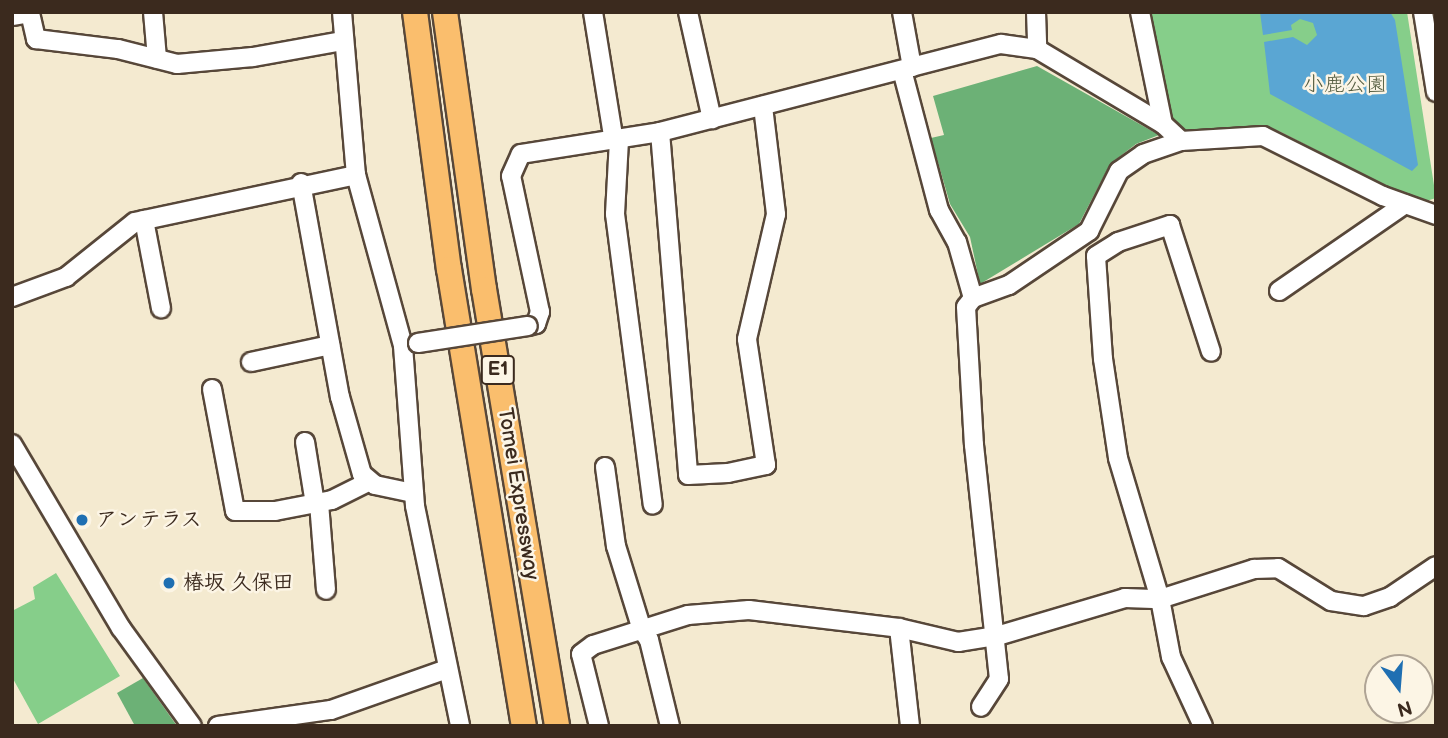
<!DOCTYPE html>
<meta charset="utf-8">
<style>
body{margin:0}
#map{position:relative;width:1448px;height:738px;overflow:hidden;background:#f4ead0;font-family:"Balsamiq Sans","Klee One",sans-serif}
div>[style]{position:absolute}
.green>*{inset:0;background:#86ce8a}
.forest>*{inset:0;background:#6cb176}
.water>*{inset:0;background:#5aa6d3}
.roads{filter:drop-shadow(2px 0 #574739) drop-shadow(-2px 0 #574739) drop-shadow(0 2px #574739) drop-shadow(0 -2px #574739)}
.minor>*{height:18px;margin:-9px;padding:0 9px;transform-origin:9px;border-radius:9px;background:#fff}
.highway>*{height:24px;margin:-12px;padding:0 12px;transform-origin:12px;border-radius:12px;background:#fabe6d}
.bridges{filter:drop-shadow(2px 0 #574739) drop-shadow(-2px 0 #574739) drop-shadow(0 2px #574739) drop-shadow(0 -2px #574739)}
.minor-bridge>*{height:18px;margin:-9px;padding:0 9px;transform-origin:9px;border-radius:9px;background:#fff}
.dots>*{width:19px;height:19px;translate:-50% -50%;box-sizing:border-box;border:4px solid #fcf5e5;border-radius:50%}
span{translate:-50% -50%;white-space:nowrap;text-align:center;line-height:1.15;-webkit-text-stroke:5px #fcf5e5;paint-order:stroke}
.shield-label span{padding:2px 5px;background:#fcf5e5;border:2px solid;border-radius:5px;-webkit-text-stroke-width:0}
.shield-label{font-size:19px;color:#3b2a1e;font-weight:700}
.park-label{font-size:21px;color:#525b3e}
.street-label{font-size:21px;color:#3b2a1e}
.poi-label{font-size:21px;color:#3b2a1e;font-weight:700}
.left{translate:0 -50%;text-align:left}
.frame{position:absolute;inset:0;border:14px solid #3b2a1e;pointer-events:none}
.north{position:absolute;left:1364px;top:654px;width:70px;height:70px;box-sizing:border-box;background:#fcf5e5;border:2px solid #afa495;border-radius:50%;rotate:164deg;font-size:19px;font-weight:700;line-height:28px;text-align:center;color:#3b2a1e}
.north::after{content:'';display:block;margin:auto;width:24px;height:32px;background:#1f6fb2;clip-path:polygon(50% 0,100% 100%,50% 72%,0 100%)}
</style>
<div id="map">
<div class="green">
<div style="clip-path:polygon(1143px 12px,1407px 12px,1436px 198px,1423px 202px,1401px 194px,1279px 131px,1244px 127px,1196px 132px,1173px 128px,1166px 115px)"></div>
<div style="clip-path:polygon(56px 573px,120px 676px,38px 724px,12px 677px,12px 611px,35px 599px,33px 587px)"></div>
</div>
<div class="forest">
<div style="clip-path:polygon(1037px 66px,1159px 135px,1136px 144px,1110px 164px,1079px 224px,980px 284px,970px 237px,950px 204px,931px 138px,944px 135px,933px 96px)"></div>
<div style="clip-path:polygon(143px 678px,177px 726px,135px 726px,117px 693px)"></div>
</div>
<div class="water">
<div style="clip-path:polygon(1260px 12px,1390px 12px,1395px 20px,1418px 165px,1412px 171px,1270px 94px,1264px 42px,1293px 37px,1307px 45px,1317px 35px,1313px 23px,1300px 19px,1291px 25px,1292px 30px,1263px 35px)"></div>
</div>
<div class="roads">
<div class="minor">
<div style="left:153px;top:12px;width:47px;rotate:85.1deg"></div>
<div style="left:342px;top:12px;width:164px;rotate:85.1deg"></div>
<div style="left:356px;top:175px;width:177px;rotate:74.6deg"></div>
<div style="left:403px;top:346px;width:160px;rotate:85.7deg"></div>
<div style="left:415px;top:506px;width:225px;rotate:78.4deg"></div>
<div style="left:593px;top:12px;width:131px;rotate:80.8deg"></div>
<div style="left:688px;top:12px;width:110px;rotate:77.4deg"></div>
<div style="left:902px;top:12px;width:56px;rotate:79.7deg"></div>
<div style="left:1036px;top:12px;width:37px;rotate:88deg"></div>
<div style="left:1140px;top:12px;width:114px;rotate:78.4deg"></div>
<div style="left:1423px;top:12px;width:81px;rotate:80.8deg"></div>
<div style="left:12px;top:16px;width:18px;rotate:-9deg"></div>
<div style="left:30px;top:13px;width:27px;rotate:77deg"></div>
<div style="left:36px;top:39px;width:83px;rotate:7deg"></div>
<div style="left:118px;top:49px;width:61px;rotate:14.3deg"></div>
<div style="left:177px;top:64px;width:76px;rotate:-5.3deg"></div>
<div style="left:253px;top:57px;width:91px;rotate:-10.1deg"></div>
<div style="left:902px;top:70px;width:145px;rotate:75.2deg"></div>
<div style="left:939px;top:210px;width:37px;rotate:61deg"></div>
<div style="left:957px;top:242px;width:58px;rotate:74.1deg"></div>
<div style="left:973px;top:298px;width:38px;rotate:-20deg"></div>
<div style="left:1009px;top:285px;width:97px;rotate:-34deg"></div>
<div style="left:1089px;top:231px;width:67px;rotate:-63.4deg"></div>
<div style="left:1119px;top:171px;width:29px;rotate:-35deg"></div>
<div style="left:1143px;top:154px;width:40px;rotate:-18.9deg"></div>
<div style="left:1181px;top:141px;width:82px;rotate:-3.5deg"></div>
<div style="left:1263px;top:136px;width:134px;rotate:26.6deg"></div>
<div style="left:1383px;top:196px;width:56px;rotate:19.7deg"></div>
<div style="left:660px;top:132px;width:344px;rotate:85.3deg"></div>
<div style="left:688px;top:475px;width:40px;rotate:-2.9deg"></div>
<div style="left:728px;top:473px;width:39px;rotate:-12deg"></div>
<div style="left:766px;top:465px;width:127px;rotate:-98.6deg"></div>
<div style="left:747px;top:339px;width:128px;rotate:-76.9deg"></div>
<div style="left:776px;top:214px;width:109px;rotate:-96.9deg"></div>
<div style="left:619px;top:140px;width:74px;rotate:93.1deg"></div>
<div style="left:615px;top:214px;width:293px;rotate:82.6deg"></div>
<div style="left:301px;top:183px;width:218px;rotate:79.7deg"></div>
<div style="left:340px;top:397px;width:80px;rotate:74.1deg"></div>
<div style="left:362px;top:474px;width:17px;rotate:40deg"></div>
<div style="left:375px;top:485px;width:40px;rotate:12deg"></div>
<div style="left:144px;top:220px;width:90px;rotate:79.1deg"></div>
<div style="left:1279px;top:291px;width:153px;rotate:-34.6deg"></div>
<div style="left:12px;top:297px;width:58px;rotate:-20.3deg"></div>
<div style="left:66px;top:277px;width:88px;rotate:-38.6deg"></div>
<div style="left:135px;top:222px;width:226px;rotate:-12deg"></div>
<div style="left:973px;top:298px;width:11px;rotate:128deg"></div>
<div style="left:966px;top:307px;width:138px;rotate:86.7deg"></div>
<div style="left:974px;top:445px;width:235px;rotate:83.9deg"></div>
<div style="left:999px;top:679px;width:33px;rotate:123deg"></div>
<div style="left:528px;top:326px;width:8px;rotate:-14deg"></div>
<div style="left:536px;top:324px;width:13px;rotate:-72deg"></div>
<div style="left:540px;top:312px;width:139px;rotate:-102deg"></div>
<div style="left:511px;top:176px;width:24px;rotate:-66deg"></div>
<div style="left:521px;top:154px;width:141px;rotate:-9deg"></div>
<div style="left:660px;top:132px;width:352px;rotate:-14.5deg"></div>
<div style="left:1001px;top:44px;width:36px;rotate:8deg"></div>
<div style="left:1037px;top:49px;width:147px;rotate:30.8deg"></div>
<div style="left:1163px;top:124px;width:25px;rotate:43deg"></div>
<div style="left:251px;top:362px;width:81px;rotate:-12.1deg"></div>
<div style="left:212px;top:389px;width:124px;rotate:79.3deg"></div>
<div style="left:235px;top:511px;width:40px"></div>
<div style="left:275px;top:511px;width:58px;rotate:-10.9deg"></div>
<div style="left:332px;top:500px;width:42px;rotate:-26.6deg"></div>
<div style="left:305px;top:442px;width:63px;rotate:80.8deg"></div>
<div style="left:12px;top:444px;width:214px;rotate:59.4deg"></div>
<div style="left:121px;top:628px;width:121px;rotate:54.1deg"></div>
<div style="left:605px;top:467px;width:80px;rotate:82.1deg"></div>
<div style="left:616px;top:546px;width:88px;rotate:72.8deg"></div>
<div style="left:642px;top:630px;width:12px;rotate:55deg"></div>
<div style="left:649px;top:640px;width:89px;rotate:76.3deg"></div>
<div style="left:319px;top:503px;width:87px;rotate:85.4deg"></div>
<div style="left:899px;top:628px;width:99px;rotate:83.6deg"></div>
<div style="left:218px;top:726px;width:114px;rotate:-8.1deg"></div>
<div style="left:331px;top:710px;width:123px;rotate:-19.5deg"></div>
<div style="left:599px;top:726px;width:74px;rotate:-104deg"></div>
<div style="left:581px;top:654px;width:15px;rotate:-37deg"></div>
<div style="left:593px;top:645px;width:100px;rotate:-17.5deg"></div>
<div style="left:688px;top:615px;width:61px;rotate:-4.7deg"></div>
<div style="left:749px;top:610px;width:151px;rotate:6.8deg"></div>
<div style="left:899px;top:628px;width:61px;rotate:13.3deg"></div>
<div style="left:958px;top:642px;width:39px;rotate:-9deg"></div>
<div style="left:997px;top:636px;width:134px;rotate:-16.5deg"></div>
<div style="left:1125px;top:598px;width:35px;rotate:2deg"></div>
<div style="left:1160px;top:599px;width:99px;rotate:-17.7deg"></div>
<div style="left:1254px;top:569px;width:24px;rotate:-2deg"></div>
<div style="left:1278px;top:568px;width:62px;rotate:31.9deg"></div>
<div style="left:1331px;top:601px;width:33px;rotate:9deg"></div>
<div style="left:1364px;top:606px;width:28px;rotate:-19deg"></div>
<div style="left:1390px;top:597px;width:55px;rotate:-34deg"></div>
<div style="left:1203px;top:726px;width:76px;rotate:-114.9deg"></div>
<div style="left:1171px;top:657px;width:59px;rotate:-100.7deg"></div>
<div style="left:1160px;top:599px;width:147px;rotate:-106.6deg"></div>
<div style="left:1118px;top:458px;width:100px;rotate:-98.6deg"></div>
<div style="left:1103px;top:359px;width:103px;rotate:-93.9deg"></div>
<div style="left:1096px;top:256px;width:26px;rotate:-32deg"></div>
<div style="left:1118px;top:242px;width:55px;rotate:-18.1deg"></div>
<div style="left:1170px;top:225px;width:133px;rotate:72.1deg"></div>
</div>
<div class="highway">
<div style="left:415px;top:12px;width:259px;rotate:82.5deg"></div>
<div style="left:449px;top:269px;width:463px;rotate:80.7deg"></div>
<div style="left:445px;top:12px;width:280px;rotate:82deg"></div>
<div style="left:484px;top:289px;width:443px;rotate:80.5deg"></div>
</div>
</div>
<div class="bridges">
<div class="minor-bridge">
<div style="left:418px;top:343px;width:111px;rotate:-8.8deg"></div>
</div>
</div>
<div class="dots">
<div style="left:82px;top:520px;background:#1f6fb2"></div>
<div style="left:169px;top:583px;background:#1f6fb2"></div>
</div>
<div class="shield-label">
<span style="left:498px;top:370px">E1</span>
</div>
<div class="park-label">
<span style="left:1345px;top:85px">小鹿公園</span>
</div>
<div class="street-label">
<span style="left:518px;top:494px;rotate:81deg">Tomei Expressway</span>
</div>
<div class="poi-label">
<span class="left" style="left:96px;top:520px">アンテラス</span>
<span class="left" style="left:183px;top:583px">椿坂 久保田</span>
</div>
<div class="frame"></div>
<div class="north">N</div>
</div>
